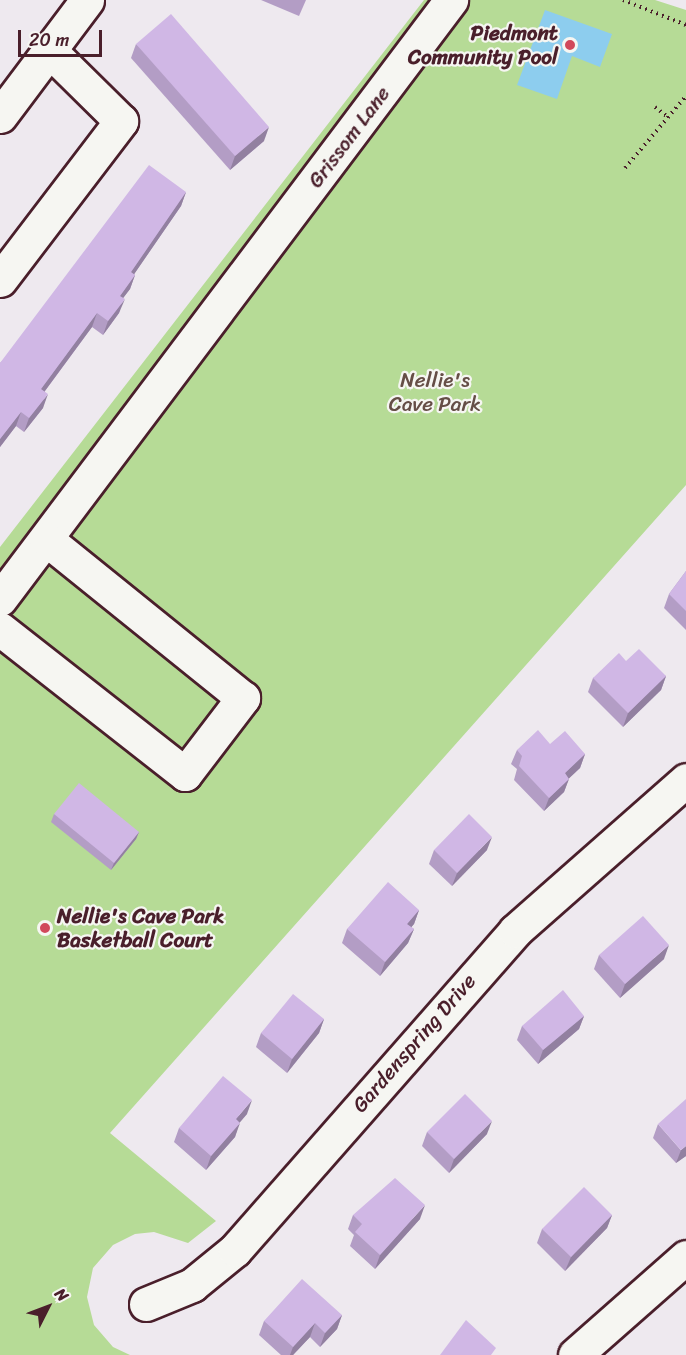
<!DOCTYPE html>
<style>
body{margin:0}
#map{position:relative;width:686px;height:1355px;overflow:hidden;background:#eee9ef;font-family:Sriracha,sans-serif}
div>[style]{position:absolute}
.green>*{inset:0;background:#b6db96}
.water>*{inset:0;background:#8dcdee}
.path>*{height:4px;margin-top:-2px;transform-origin:0;background:repeating-linear-gradient(90deg,#4a1f2b 0 1.5px,transparent 0 6px)}
.roads{filter:drop-shadow(2px 0 #4a1f2b) drop-shadow(-2px 0 #4a1f2b) drop-shadow(0 2px #4a1f2b) drop-shadow(0 -2px #4a1f2b)}
.minor>*{height:33px;margin:-16.5px;padding:0 16.5px;transform-origin:16.5px;border-radius:16.5px;background:#f6f6f2}
.wall>*{inset:0;background:#b39dc5}
.shaded-wall>*{inset:0;background:#9280a0}
.building>*{inset:0;background:#d0b7e5}
.dots>*{width:16px;height:16px;translate:-50% -50%;box-sizing:border-box;border:3px solid #f6f6f2;border-radius:50%}
span{translate:-50% -50%;white-space:nowrap;text-align:center;line-height:1.15;-webkit-text-stroke:4.5px #f6f6f2;paint-order:stroke}
.poi-label{font-size:21px;color:#4a1f2b;font-weight:700}
.right{translate:-100% -50%;text-align:right}
.left{translate:0 -50%;text-align:left}
.street-label{font-size:21px;color:#4a1f2b}
.park-label{font-size:21px;color:#654e46}
.north{position:absolute;left:18px;top:1277px;width:60px;height:60px;-webkit-text-stroke:4px #f6f6f2;paint-order:stroke;rotate:48deg;font-size:16px;font-weight:700;line-height:24px;text-align:center;color:#4a1f2b}
.north::after{content:'';display:block;margin:auto;width:21px;height:27px;background:#4a1f2b;clip-path:polygon(50% 0,100% 100%,50% 72%,0 100%)}
.scale{position:absolute;left:18px;top:30px;width:84px;height:27px;box-sizing:border-box;border:3px solid #4a1f2b;border-top:0;padding-left:8px;font-size:18px;line-height:21px;white-space:nowrap;color:#4a1f2b;-webkit-text-stroke:4px #f6f6f2;paint-order:stroke}
</style>
<div id="map">
<div class="green">
<div style="clip-path:polygon(424px 0,655px 0,686px 10px,686px 485px,110px 1133px,216px 1221px,188px 1243px,154px 1232px,135px 1234px,113px 1245px,93px 1268px,87px 1297px,94px 1325px,113px 1347px,130px 1355px,0 1355px,0 547px)"></div>
</div>
<div class="water">
<div style="clip-path:polygon(545px 10px,612px 34px,600px 67px,572px 56px,557px 99px,517px 85px)"></div>
</div>
<div class="path">
<div style="left:623px;top:0;width:68px;rotate:21.6deg"></div>
<div style="left:655px;top:107px;width:16px;rotate:38deg"></div>
<div style="left:625px;top:168px;width:94px;rotate:-49.7deg"></div>
</div>
<div class="roads">
<div class="minor">
<div style="left:0;top:116px;width:145px;rotate:-53.1deg"></div>
<div style="left:0;top:280px;width:200px;rotate:-52.7deg"></div>
<div style="left:121px;top:121px;width:100px;rotate:-135.4deg"></div>
<div style="left:0;top:599px;width:750px;rotate:-53.02deg"></div>
<div style="left:0;top:629px;width:235px;rotate:38.1deg"></div>
<div style="left:185px;top:774px;width:96px;rotate:-52.7deg"></div>
<div style="left:243px;top:698px;width:253px;rotate:-141.1deg"></div>
<div style="left:146px;top:1304px;width:50px;rotate:-22.4deg"></div>
<div style="left:192px;top:1285px;width:55px;rotate:-39.1deg"></div>
<div style="left:235px;top:1250px;width:424px;rotate:-48.7deg"></div>
<div style="left:515px;top:931px;width:228px;rotate:-41.4deg"></div>
<div style="left:575px;top:1355px;width:148px;rotate:-41.4deg"></div>
</div>
</div>
<div class="wall">
<div style="clip-path:polygon(261px 0,306px 0,299px 16px)"></div>
<div style="clip-path:polygon(136px 44px,264px 141px,230px 170px,131px 58px)"></div>
<div style="clip-path:polygon(186px 192px,181px 206px,134px 274px,135px 275px,130px 289px,123px 298px,119px 313px,103px 335px,92px 327px,45px 391px,43px 408px,24px 432px,16px 426px,0 447px,0 363px)"></div>
<div style="clip-path:polygon(686px 571px,686px 630px,664px 608px,669px 594px)"></div>
<div style="clip-path:polygon(626px 661px,666px 676px,661px 690px,623px 727px,588px 692px,593px 678px)"></div>
<div style="clip-path:polygon(550px 744px,585px 754px,580px 768px,569px 778px,564px 792px,544px 811px,514px 780px,517px 769px,511px 764px,517px 750px)"></div>
<div style="clip-path:polygon(54px 814px,139px 832px,136px 839px,111px 870px,51px 822px)"></div>
<div style="clip-path:polygon(434px 850px,487px 850px,452px 886px,429px 864px)"></div>
<div style="clip-path:polygon(419px 910px,414px 924px,411px 927px,414px 929px,408px 943px,380px 976px,342px 943px,347px 929px)"></div>
<div style="clip-path:polygon(599px 955px,664px 959px,620px 998px,594px 969px)"></div>
<div style="clip-path:polygon(584px 1016px,579px 1029px,538px 1064px,517px 1040px,522px 1026px)"></div>
<div style="clip-path:polygon(324px 1019px,319px 1033px,287px 1073px,256px 1047px,261px 1033px)"></div>
<div style="clip-path:polygon(247px 1114px,239px 1122px,235px 1137px,206px 1170px,174px 1142px,179px 1128px)"></div>
<div style="clip-path:polygon(658px 1124px,686px 1156px,676px 1163px,653px 1138px)"></div>
<div style="clip-path:polygon(427px 1132px,487px 1134px,449px 1173px,422px 1146px)"></div>
<div style="clip-path:polygon(353px 1215px,420px 1219px,375px 1269px,350px 1246px,354px 1235px,348px 1229px)"></div>
<div style="clip-path:polygon(612px 1215px,607px 1228px,565px 1271px,537px 1243px,542px 1229px)"></div>
<div style="clip-path:polygon(342px 1315px,337px 1329px,320px 1347px,310px 1337px,293px 1355px,281px 1355px,259px 1335px,264px 1321px)"></div>
</div>
<div class="shaded-wall">
<div style="clip-path:polygon(269px 127px,264px 141px,230px 170px,235px 156px)"></div>
<div style="clip-path:polygon(186px 192px,181px 206px,126px 286px,131px 272px)"></div>
<div style="clip-path:polygon(135px 275px,130px 289px,114px 310px,120px 296px)"></div>
<div style="clip-path:polygon(125px 299px,119px 313px,103px 335px,108px 321px)"></div>
<div style="clip-path:polygon(97px 313px,92px 327px,36px 403px,41px 389px)"></div>
<div style="clip-path:polygon(48px 394px,43px 408px,24px 432px,29px 418px)"></div>
<div style="clip-path:polygon(21px 412px,16px 426px,0 447px,0 439px)"></div>
<div style="clip-path:polygon(666px 676px,661px 690px,623px 727px,628px 713px)"></div>
<div style="clip-path:polygon(585px 754px,580px 768px,560px 787px,565px 773px)"></div>
<div style="clip-path:polygon(569px 779px,564px 792px,544px 811px,549px 798px)"></div>
<div style="clip-path:polygon(139px 832px,136px 839px,111px 870px,114px 863px)"></div>
<div style="clip-path:polygon(492px 837px,487px 850px,452px 886px,457px 873px)"></div>
<div style="clip-path:polygon(419px 910px,414px 924px,402px 938px,407px 924px)"></div>
<div style="clip-path:polygon(414px 929px,408px 943px,380px 976px,385px 962px)"></div>
<div style="clip-path:polygon(669px 945px,664px 959px,620px 998px,625px 984px)"></div>
<div style="clip-path:polygon(584px 1016px,579px 1029px,538px 1064px,543px 1050px)"></div>
<div style="clip-path:polygon(324px 1019px,319px 1033px,287px 1073px,292px 1059px)"></div>
<div style="clip-path:polygon(252px 1100px,247px 1114px,231px 1133px,236px 1119px)"></div>
<div style="clip-path:polygon(492px 1121px,487px 1134px,449px 1173px,454px 1159px)"></div>
<div style="clip-path:polygon(240px 1123px,235px 1137px,206px 1170px,211px 1156px)"></div>
<div style="clip-path:polygon(686px 1146px,686px 1156px,676px 1163px,681px 1150px)"></div>
<div style="clip-path:polygon(425px 1205px,420px 1219px,375px 1269px,380px 1255px)"></div>
<div style="clip-path:polygon(612px 1215px,607px 1228px,565px 1271px,571px 1257px)"></div>
<div style="clip-path:polygon(342px 1315px,337px 1329px,320px 1347px,325px 1333px)"></div>
<div style="clip-path:polygon(315px 1323px,310px 1337px,293px 1355px,290px 1355px,293px 1347px)"></div>
</div>
<div class="building">
<div style="clip-path:polygon(171px 14px,269px 127px,235px 156px,136px 44px)"></div>
<div style="clip-path:polygon(149px 165px,186px 192px,131px 272px,135px 275px,120px 296px,125px 299px,108px 321px,97px 313px,41px 389px,48px 394px,29px 418px,21px 412px,0 439px,0 363px)"></div>
<div style="clip-path:polygon(686px 571px,686px 611px,669px 594px)"></div>
<div style="clip-path:polygon(639px 649px,666px 676px,628px 713px,593px 678px,619px 653px,626px 661px)"></div>
<div style="clip-path:polygon(538px 730px,550px 744px,565px 731px,585px 754px,565px 773px,569px 779px,549px 798px,519px 766px,522px 756px,517px 750px)"></div>
<div style="clip-path:polygon(79px 783px,139px 832px,114px 863px,54px 814px)"></div>
<div style="clip-path:polygon(469px 814px,492px 837px,457px 873px,434px 850px)"></div>
<div style="clip-path:polygon(388px 882px,419px 910px,407px 924px,414px 929px,385px 962px,347px 929px)"></div>
<div style="clip-path:polygon(643px 916px,669px 945px,625px 984px,599px 955px)"></div>
<div style="clip-path:polygon(563px 990px,584px 1016px,543px 1050px,522px 1026px)"></div>
<div style="clip-path:polygon(293px 994px,324px 1019px,292px 1059px,261px 1033px)"></div>
<div style="clip-path:polygon(223px 1076px,252px 1100px,236px 1119px,240px 1123px,211px 1156px,179px 1128px)"></div>
<div style="clip-path:polygon(465px 1094px,492px 1121px,454px 1159px,427px 1132px)"></div>
<div style="clip-path:polygon(686px 1099px,686px 1146px,681px 1150px,658px 1124px)"></div>
<div style="clip-path:polygon(395px 1178px,425px 1205px,380px 1255px,355px 1232px,362px 1224px,353px 1215px)"></div>
<div style="clip-path:polygon(584px 1187px,612px 1215px,571px 1257px,542px 1229px)"></div>
<div style="clip-path:polygon(302px 1279px,342px 1315px,325px 1333px,315px 1323px,293px 1347px,264px 1321px)"></div>
<div style="clip-path:polygon(466px 1320px,496px 1348px,491px 1355px,440px 1355px)"></div>
</div>
<div class="dots">
<div style="left:570px;top:45px;background:#d1495b"></div>
<div style="left:45px;top:928px;background:#d1495b"></div>
</div>
<div class="poi-label">
<span class="right" style="left:558px;top:45px">Piedmont<br>Community Pool</span>
<span class="left" style="left:57px;top:928px">Nellie's Cave Park<br>Basketball Court</span>
</div>
<div class="street-label">
<span style="left:349px;top:137px;rotate:-53deg">Grissom Lane</span>
<span style="left:414px;top:1043px;rotate:-49deg">Gardenspring Drive</span>
</div>
<div class="park-label">
<span style="left:435px;top:392px">Nellie's<br>Cave Park</span>
</div>
<div class="north">N</div>
<div class="scale">20 m</div>
</div>
